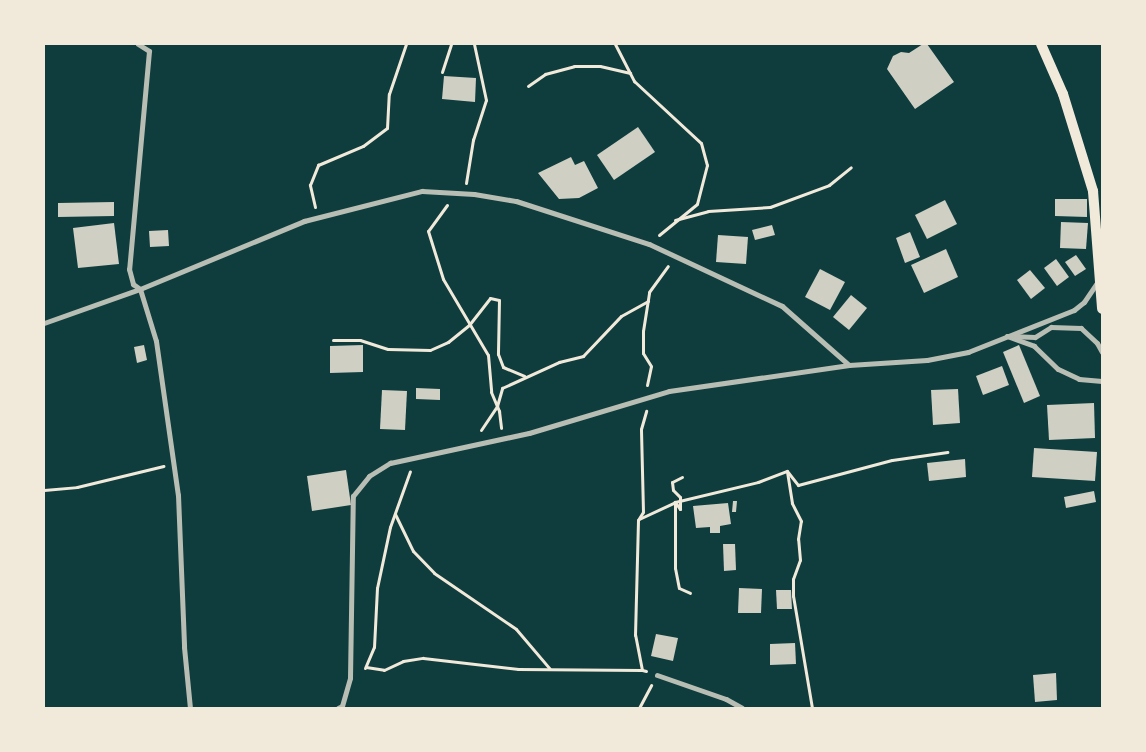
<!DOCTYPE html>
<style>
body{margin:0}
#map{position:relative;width:1146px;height:752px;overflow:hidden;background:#0f3d3e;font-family:Mulish,sans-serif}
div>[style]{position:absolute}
.building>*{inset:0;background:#cfcfc3}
.path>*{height:3px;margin:-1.5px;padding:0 1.5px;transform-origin:1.5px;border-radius:1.5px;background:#f1e9da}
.minor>*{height:5px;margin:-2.5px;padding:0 2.5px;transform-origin:2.5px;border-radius:2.5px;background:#b8beb3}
.secondary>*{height:10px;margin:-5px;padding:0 5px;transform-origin:5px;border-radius:5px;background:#f1e9da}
span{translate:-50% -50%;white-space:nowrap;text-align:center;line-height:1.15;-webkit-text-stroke:5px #f1e9da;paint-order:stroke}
.frame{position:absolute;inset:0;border:45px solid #f1e9da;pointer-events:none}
</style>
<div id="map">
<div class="building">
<div style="clip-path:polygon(923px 44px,927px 44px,954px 82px,915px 109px,887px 69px,893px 56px,901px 52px,909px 53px)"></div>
<div style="clip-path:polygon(444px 76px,476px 78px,475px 102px,442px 99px)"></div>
<div style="clip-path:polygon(638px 127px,655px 152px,614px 180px,597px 155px)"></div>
<div style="clip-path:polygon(571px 157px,575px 165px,584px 161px,598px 188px,579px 198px,559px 199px,538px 173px)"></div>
<div style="clip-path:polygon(1055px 199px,1087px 199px,1087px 217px,1055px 216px)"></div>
<div style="clip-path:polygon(945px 200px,957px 224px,927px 239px,915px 215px)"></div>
<div style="clip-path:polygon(114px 202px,114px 216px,58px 217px,58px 203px)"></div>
<div style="clip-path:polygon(1061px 222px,1088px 223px,1086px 249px,1060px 248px)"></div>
<div style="clip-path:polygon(114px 223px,119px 264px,78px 268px,73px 228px)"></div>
<div style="clip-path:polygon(772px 225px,775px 235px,755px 240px,752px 230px)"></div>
<div style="clip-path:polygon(168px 230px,169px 246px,150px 247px,149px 231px)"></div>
<div style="clip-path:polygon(910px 232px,920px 257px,905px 263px,896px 238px)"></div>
<div style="clip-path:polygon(718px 235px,748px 237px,746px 264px,716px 262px)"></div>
<div style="clip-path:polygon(946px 249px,958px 277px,924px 293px,911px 265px)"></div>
<div style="clip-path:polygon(1076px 255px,1086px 269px,1075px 276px,1065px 262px)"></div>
<div style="clip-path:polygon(1056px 259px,1069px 277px,1057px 286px,1044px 268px)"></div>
<div style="clip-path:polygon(820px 269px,845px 282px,830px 310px,805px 297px)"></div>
<div style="clip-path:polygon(1030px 270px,1045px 288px,1031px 299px,1017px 280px)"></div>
<div style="clip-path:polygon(851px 295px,867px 308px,849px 330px,833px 317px)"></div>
<div style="clip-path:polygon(144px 345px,147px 360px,137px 363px,134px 347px)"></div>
<div style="clip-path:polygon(363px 345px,363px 372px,330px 373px,330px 346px)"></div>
<div style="clip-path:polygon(1019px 345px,1040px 396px,1024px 403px,1003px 352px)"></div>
<div style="clip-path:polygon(1002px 366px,1009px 385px,983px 395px,976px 376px)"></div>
<div style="clip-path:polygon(416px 388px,440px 389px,440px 400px,416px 399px)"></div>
<div style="clip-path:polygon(958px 389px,960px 423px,933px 425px,931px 390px)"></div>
<div style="clip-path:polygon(382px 390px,407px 391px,405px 430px,380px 429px)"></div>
<div style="clip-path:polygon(1094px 403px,1095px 438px,1049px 440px,1047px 405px)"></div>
<div style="clip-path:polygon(1034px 448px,1097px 452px,1095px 481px,1032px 477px)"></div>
<div style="clip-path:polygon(965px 459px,966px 477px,929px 481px,927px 463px)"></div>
<div style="clip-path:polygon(346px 470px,351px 505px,312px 511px,307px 476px)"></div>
<div style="clip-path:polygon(1094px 491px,1096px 502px,1066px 508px,1064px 497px)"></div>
<div style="clip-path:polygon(733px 501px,737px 501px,736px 512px,732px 512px)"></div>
<div style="clip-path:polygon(728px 503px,731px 524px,720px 526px,720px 533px,710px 533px,710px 527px,696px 528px,693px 506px)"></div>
<div style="clip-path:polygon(723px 544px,735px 544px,736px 570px,724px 571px)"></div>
<div style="clip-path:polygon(739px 588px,762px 589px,761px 613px,738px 613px)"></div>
<div style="clip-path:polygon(776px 590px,791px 590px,792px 609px,777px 609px)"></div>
<div style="clip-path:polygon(656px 634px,678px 638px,673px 661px,651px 656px)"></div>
<div style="clip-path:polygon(795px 643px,796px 664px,770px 665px,770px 644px)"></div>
<div style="clip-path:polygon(1056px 673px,1057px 700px,1035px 702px,1033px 675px)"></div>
</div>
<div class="path">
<div style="left:615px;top:44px;width:42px;rotate:62.8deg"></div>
<div style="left:634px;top:81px;width:91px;rotate:42.8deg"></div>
<div style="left:701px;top:143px;width:23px;rotate:75deg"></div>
<div style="left:707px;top:165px;width:40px;rotate:104.4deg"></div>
<div style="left:697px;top:204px;width:49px;rotate:140.8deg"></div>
<div style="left:442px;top:72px;width:29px;rotate:-72deg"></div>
<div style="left:528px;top:86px;width:21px;rotate:-35deg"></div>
<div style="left:545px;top:74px;width:30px;rotate:-15deg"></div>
<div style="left:574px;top:66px;width:26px"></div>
<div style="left:600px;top:66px;width:31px;rotate:13deg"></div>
<div style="left:466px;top:183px;width:44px;rotate:-80.8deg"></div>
<div style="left:473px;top:140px;width:42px;rotate:-72deg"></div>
<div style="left:486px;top:100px;width:57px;rotate:-102.1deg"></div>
<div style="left:447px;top:205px;width:32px;rotate:126deg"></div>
<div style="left:428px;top:231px;width:50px;rotate:72.6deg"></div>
<div style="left:443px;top:279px;width:88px;rotate:59.4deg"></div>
<div style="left:488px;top:355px;width:37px;rotate:85deg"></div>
<div style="left:491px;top:392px;width:21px;rotate:67deg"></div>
<div style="left:499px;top:411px;width:17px;rotate:83deg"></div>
<div style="left:315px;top:207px;width:23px;rotate:-103deg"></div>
<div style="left:310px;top:185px;width:22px;rotate:-68deg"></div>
<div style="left:318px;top:165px;width:49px;rotate:-22.9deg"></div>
<div style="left:363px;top:146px;width:30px;rotate:-37deg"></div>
<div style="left:387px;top:128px;width:34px;rotate:-87deg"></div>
<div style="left:389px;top:94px;width:53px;rotate:-71.2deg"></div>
<div style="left:675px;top:220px;width:34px;rotate:-15deg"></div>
<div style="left:708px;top:211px;width:62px;rotate:-3.7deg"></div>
<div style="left:770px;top:207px;width:63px;rotate:-20.4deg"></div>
<div style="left:829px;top:185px;width:28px;rotate:-39deg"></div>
<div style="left:333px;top:340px;width:27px"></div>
<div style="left:360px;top:340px;width:29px;rotate:18deg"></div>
<div style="left:388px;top:349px;width:42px;rotate:1.4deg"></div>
<div style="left:430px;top:350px;width:20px;rotate:-24deg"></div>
<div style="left:448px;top:342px;width:27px;rotate:-39deg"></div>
<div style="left:469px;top:325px;width:34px;rotate:-52deg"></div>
<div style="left:490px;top:298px;width:9px;rotate:13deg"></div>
<div style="left:499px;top:300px;width:54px;rotate:91.1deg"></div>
<div style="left:498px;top:354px;width:14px;rotate:69deg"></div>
<div style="left:503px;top:367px;width:23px;rotate:23deg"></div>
<div style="left:647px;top:385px;width:19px;rotate:-78deg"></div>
<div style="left:651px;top:366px;width:15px;rotate:-122deg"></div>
<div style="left:643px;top:353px;width:22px;rotate:-90deg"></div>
<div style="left:643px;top:331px;width:39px;rotate:-81deg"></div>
<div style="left:649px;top:292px;width:32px;rotate:-54deg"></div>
<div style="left:481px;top:430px;width:29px;rotate:-56deg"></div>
<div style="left:497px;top:406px;width:19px;rotate:-74deg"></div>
<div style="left:502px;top:388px;width:63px;rotate:-24.5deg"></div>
<div style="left:559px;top:362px;width:25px;rotate:-14deg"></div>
<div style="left:583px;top:356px;width:55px;rotate:-46.5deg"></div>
<div style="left:621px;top:316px;width:31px;rotate:-29deg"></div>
<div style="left:682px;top:477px;width:11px;rotate:153deg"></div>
<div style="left:672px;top:482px;width:8px;rotate:83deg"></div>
<div style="left:673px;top:490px;width:10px;rotate:45deg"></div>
<div style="left:680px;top:497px;width:12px;rotate:90deg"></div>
<div style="left:680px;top:509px;width:9px;rotate:-126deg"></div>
<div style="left:675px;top:502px;width:66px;rotate:90deg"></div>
<div style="left:675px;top:568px;width:20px;rotate:79deg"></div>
<div style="left:679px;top:588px;width:12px;rotate:24deg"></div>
<div style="left:44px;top:490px;width:33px;rotate:-5deg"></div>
<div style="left:77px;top:487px;width:89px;rotate:-13.7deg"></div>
<div style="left:395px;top:514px;width:41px;rotate:64.1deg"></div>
<div style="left:413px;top:551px;width:30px;rotate:46deg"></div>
<div style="left:434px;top:573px;width:99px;rotate:34.3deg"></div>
<div style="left:516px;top:629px;width:52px;rotate:49.6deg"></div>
<div style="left:639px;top:519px;width:40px;rotate:-25deg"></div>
<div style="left:675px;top:502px;width:85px;rotate:-13.5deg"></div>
<div style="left:758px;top:482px;width:31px;rotate:-21deg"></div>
<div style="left:366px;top:667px;width:18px;rotate:9deg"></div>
<div style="left:384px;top:670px;width:21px;rotate:-25deg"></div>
<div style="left:403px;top:661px;width:20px;rotate:-9deg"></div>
<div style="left:423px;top:658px;width:96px;rotate:6.6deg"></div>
<div style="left:518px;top:669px;width:124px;rotate:0.5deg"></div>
<div style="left:365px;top:668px;width:23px;rotate:-67deg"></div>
<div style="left:374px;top:647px;width:59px;rotate:-87.1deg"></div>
<div style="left:377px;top:588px;width:62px;rotate:-78deg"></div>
<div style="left:390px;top:527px;width:59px;rotate:-70.3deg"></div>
<div style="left:646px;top:671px;width:4px;rotate:-166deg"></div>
<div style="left:642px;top:670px;width:36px;rotate:-101deg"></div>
<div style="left:635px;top:635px;width:115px;rotate:-88.5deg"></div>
<div style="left:638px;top:520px;width:9px;rotate:-58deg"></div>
<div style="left:643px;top:512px;width:83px;rotate:-91.4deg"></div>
<div style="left:641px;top:429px;width:19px;rotate:-74deg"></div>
<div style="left:639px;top:708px;width:26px;rotate:-62deg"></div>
<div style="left:812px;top:708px;width:114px;rotate:-99.6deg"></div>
<div style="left:793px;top:596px;width:17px;rotate:-90deg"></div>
<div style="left:793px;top:579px;width:20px;rotate:-70deg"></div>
<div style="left:800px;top:560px;width:21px;rotate:-95deg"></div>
<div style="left:798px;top:539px;width:18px;rotate:-81deg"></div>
<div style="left:801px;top:521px;width:20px;rotate:-117deg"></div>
<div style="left:792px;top:503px;width:32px;rotate:-99deg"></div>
<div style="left:787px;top:471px;width:18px;rotate:52deg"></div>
<div style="left:798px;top:485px;width:97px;rotate:-14.9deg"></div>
<div style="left:892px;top:460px;width:56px;rotate:-8.3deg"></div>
</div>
<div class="minor">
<div style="left:138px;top:44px;width:13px;rotate:32deg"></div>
<div style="left:149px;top:51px;width:219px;rotate:95.2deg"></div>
<div style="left:129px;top:269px;width:16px;rotate:75deg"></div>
<div style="left:133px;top:284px;width:9px;rotate:36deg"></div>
<div style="left:140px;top:289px;width:54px;rotate:72.9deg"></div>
<div style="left:156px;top:341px;width:156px;rotate:81.9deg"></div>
<div style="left:178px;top:495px;width:152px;rotate:87.7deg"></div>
<div style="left:184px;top:647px;width:61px;rotate:84.4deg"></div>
<div style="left:44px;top:323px;width:102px;rotate:-19.5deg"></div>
<div style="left:140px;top:289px;width:178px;rotate:-22.5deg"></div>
<div style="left:304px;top:221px;width:122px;rotate:-14.3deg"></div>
<div style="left:422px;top:191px;width:52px;rotate:3.3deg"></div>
<div style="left:474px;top:194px;width:43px;rotate:9.5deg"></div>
<div style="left:516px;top:201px;width:140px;rotate:17.9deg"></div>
<div style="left:649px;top:244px;width:147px;rotate:25deg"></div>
<div style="left:782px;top:306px;width:89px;rotate:41.4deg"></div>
<div style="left:1102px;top:352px;width:10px;rotate:-119deg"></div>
<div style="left:1097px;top:343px;width:22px;rotate:-137deg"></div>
<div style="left:1081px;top:328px;width:30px;rotate:-178deg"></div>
<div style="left:1051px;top:327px;width:19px;rotate:148deg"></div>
<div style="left:1035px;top:337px;width:28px;rotate:-178deg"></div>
<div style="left:1007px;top:336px;width:29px;rotate:20deg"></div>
<div style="left:1034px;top:346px;width:33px;rotate:44deg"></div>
<div style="left:1058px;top:369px;width:23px;rotate:25deg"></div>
<div style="left:1079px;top:379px;width:23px;rotate:5deg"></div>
<div style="left:657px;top:675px;width:73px;rotate:19.2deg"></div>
<div style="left:726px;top:699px;width:18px;rotate:29deg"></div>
<div style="left:338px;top:708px;width:4px;rotate:-27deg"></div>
<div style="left:342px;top:706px;width:29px;rotate:-74deg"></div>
<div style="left:350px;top:678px;width:182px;rotate:-89.1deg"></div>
<div style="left:353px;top:496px;width:26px;rotate:-51deg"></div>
<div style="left:369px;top:476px;width:25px;rotate:-32deg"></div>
<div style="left:390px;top:463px;width:142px;rotate:-12.2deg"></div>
<div style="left:529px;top:433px;width:146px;rotate:-16.7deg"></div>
<div style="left:669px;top:391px;width:182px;rotate:-8.2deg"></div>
<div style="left:849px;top:365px;width:78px;rotate:-3.7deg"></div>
<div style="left:927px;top:360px;width:42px;rotate:-11deg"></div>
<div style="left:968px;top:352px;width:114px;rotate:-21.6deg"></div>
<div style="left:1074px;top:310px;width:13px;rotate:-39deg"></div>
<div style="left:1084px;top:302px;width:27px;rotate:-56deg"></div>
</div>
<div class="secondary">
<div style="left:1041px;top:44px;width:55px;rotate:66.3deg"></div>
<div style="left:1063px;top:94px;width:102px;rotate:72.8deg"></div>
<div style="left:1093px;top:191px;width:118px;rotate:85.6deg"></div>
</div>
<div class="frame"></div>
</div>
